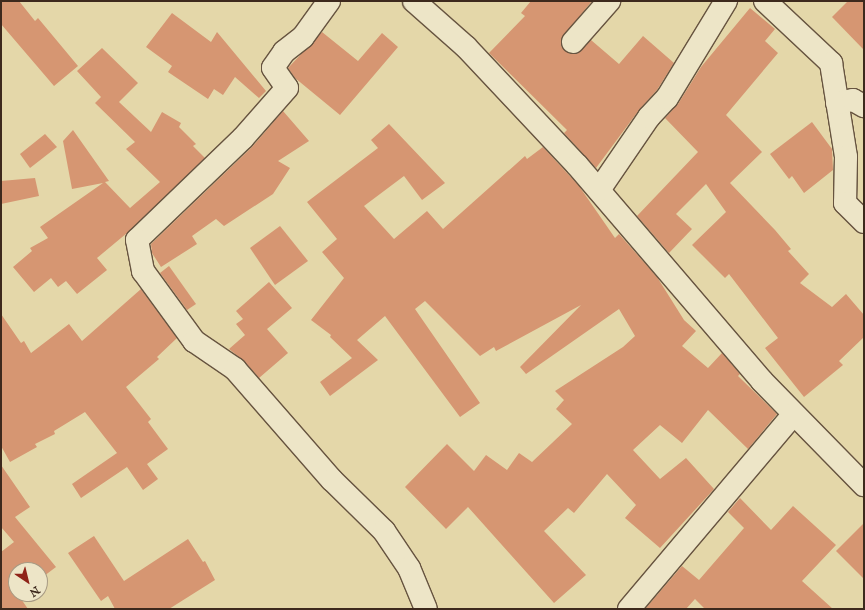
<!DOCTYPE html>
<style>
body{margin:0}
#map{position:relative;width:865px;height:610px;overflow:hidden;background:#e4d7a9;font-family:"IM FELL English",serif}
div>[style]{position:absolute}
.building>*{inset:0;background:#d69672}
.roads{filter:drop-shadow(1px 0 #675440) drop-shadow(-1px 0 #675440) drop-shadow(0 1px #675440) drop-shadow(0 -1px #675440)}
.minor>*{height:22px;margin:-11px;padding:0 11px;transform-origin:11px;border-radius:11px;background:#ede5c7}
span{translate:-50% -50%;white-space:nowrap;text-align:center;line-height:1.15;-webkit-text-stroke:3px #ede5c7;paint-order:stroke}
.frame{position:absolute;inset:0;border:2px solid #3d291d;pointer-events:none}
.north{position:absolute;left:8px;top:562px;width:40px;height:40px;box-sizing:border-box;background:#ede5c7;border:1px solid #a79a83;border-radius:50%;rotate:145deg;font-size:11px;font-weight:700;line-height:16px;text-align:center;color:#3d291d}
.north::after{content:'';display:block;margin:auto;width:14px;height:18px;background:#8f2418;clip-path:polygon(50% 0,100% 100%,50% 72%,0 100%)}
</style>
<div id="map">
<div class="building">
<div style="clip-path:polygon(1px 1px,19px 1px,35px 21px,38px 18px,78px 66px,54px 86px,1px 24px)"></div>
<div style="clip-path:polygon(531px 1px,592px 1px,561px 39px,561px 46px,570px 54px,577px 54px,591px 40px,619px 64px,643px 36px,674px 63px,657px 90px,639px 110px,596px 168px,564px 133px,567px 130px,489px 53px,525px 16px,521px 13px)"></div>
<div style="clip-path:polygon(848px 1px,864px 1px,864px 50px,832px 17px)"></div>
<div style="clip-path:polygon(750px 8px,775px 29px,765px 41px,778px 53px,726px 115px,762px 152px,730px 183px,775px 230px,791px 249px,788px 251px,809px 274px,800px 283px,832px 307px,846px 294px,864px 315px,864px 337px,839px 361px,843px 365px,804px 397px,765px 348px,778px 338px,729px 274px,725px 278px,692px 245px,726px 212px,706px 184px,676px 214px,692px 229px,669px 253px,637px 216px,698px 152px,665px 118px,678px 104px,701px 67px)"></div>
<div style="clip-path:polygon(172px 13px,211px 42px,217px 32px,266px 91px,259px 98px,235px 77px,223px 95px,214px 89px,208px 99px,168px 72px,172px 66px,146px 47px)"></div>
<div style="clip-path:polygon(322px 32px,358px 61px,382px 33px,398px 47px,340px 115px,295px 78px,288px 68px)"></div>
<div style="clip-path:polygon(102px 48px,138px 83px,119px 102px,151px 132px,162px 112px,181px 123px,179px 127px,196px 144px,193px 146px,205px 158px,127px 233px,97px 258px,107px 270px,77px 294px,66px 281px,58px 287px,51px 278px,34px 292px,13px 267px,32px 251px,30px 248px,48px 238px,40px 227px,103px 183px,72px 189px,63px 141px,73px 130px,109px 181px,105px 182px,130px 208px,160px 182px,126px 149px,135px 142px,95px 103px,101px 97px,77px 71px)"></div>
<div style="clip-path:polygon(283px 111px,309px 141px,278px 161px,290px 168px,273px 194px,224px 226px,216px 219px,192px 236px,197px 244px,161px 267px,152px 253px,151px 244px,252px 147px)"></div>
<div style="clip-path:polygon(812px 122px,832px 149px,833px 170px,804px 193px,792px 176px,789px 179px,770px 154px)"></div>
<div style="clip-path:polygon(389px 124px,445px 183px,422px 200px,404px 176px,364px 206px,394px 239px,427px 211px,443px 229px,525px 156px,527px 159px,543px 147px,579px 186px,615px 238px,619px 234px,657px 277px,684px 320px,696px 331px,682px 346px,708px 368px,722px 353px,740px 374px,738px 376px,777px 414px,748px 449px,708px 410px,682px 443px,660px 425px,633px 450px,660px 479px,686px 458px,714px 489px,660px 548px,625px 518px,636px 505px,607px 474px,574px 513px,568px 508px,544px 531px,586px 575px,554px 603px,468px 507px,446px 529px,405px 487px,447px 444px,474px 471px,486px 455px,507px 470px,519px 453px,532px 462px,572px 424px,556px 409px,564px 400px,555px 391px,623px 347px,635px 336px,619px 309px,526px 374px,520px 367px,581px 305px,496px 351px,494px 347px,480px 356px,425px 301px,415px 309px,480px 403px,460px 417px,385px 316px,357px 340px,378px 360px,330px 396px,320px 382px,352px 358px,330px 337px,331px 335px,311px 320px,344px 278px,322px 252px,337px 239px,307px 202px,378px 148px,371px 140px)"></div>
<div style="clip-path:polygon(45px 134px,57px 147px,30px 168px,20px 154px)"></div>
<div style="clip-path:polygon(35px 178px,39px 196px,1px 204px,1px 181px)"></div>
<div style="clip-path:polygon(280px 226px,308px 261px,275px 285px,250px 248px)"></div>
<div style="clip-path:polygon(169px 266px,196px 304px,187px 310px,160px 273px)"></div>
<div style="clip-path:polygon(269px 282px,292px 308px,267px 329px,288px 353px,259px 378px,244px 361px,229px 349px,245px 335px,236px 324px,243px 319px,236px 311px)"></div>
<div style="clip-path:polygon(141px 289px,177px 338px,157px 357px,159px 359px,126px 387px,151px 419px,148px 422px,168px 449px,147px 464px,158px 479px,143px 490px,127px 467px,81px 498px,72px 484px,117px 453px,85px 412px,54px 431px,55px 434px,35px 444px,37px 447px,10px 462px,1px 446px,1px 314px,21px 343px,24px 341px,31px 353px,69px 324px,82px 341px)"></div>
<div style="clip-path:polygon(1px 465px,30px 507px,15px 517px,56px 567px,40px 579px,40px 570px,16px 570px,16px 594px,21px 594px,19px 596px,28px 609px,1px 609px,1px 552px,14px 542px,1px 527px)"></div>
<div style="clip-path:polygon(740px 498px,771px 530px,793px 506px,836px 545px,802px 581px,833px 609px,705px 609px,695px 599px,686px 609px,645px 609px,682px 566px,699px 580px,744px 528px,728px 512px)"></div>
<div style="clip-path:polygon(864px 523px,864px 579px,836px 551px)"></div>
<div style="clip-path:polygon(94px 536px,124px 581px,188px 539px,203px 562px,205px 561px,215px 580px,169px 609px,115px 609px,108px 596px,101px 601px,68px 553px)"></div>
</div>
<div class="roads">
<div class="minor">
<div style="left:329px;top:1px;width:44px;rotate:125.8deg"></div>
<div style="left:303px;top:37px;width:24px;rotate:142deg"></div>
<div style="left:284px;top:52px;width:19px;rotate:125deg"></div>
<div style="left:273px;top:68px;width:24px;rotate:55deg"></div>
<div style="left:287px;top:88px;width:67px;rotate:131.3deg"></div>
<div style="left:243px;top:138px;width:147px;rotate:136.1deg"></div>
<div style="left:137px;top:240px;width:32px;rotate:79deg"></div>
<div style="left:143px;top:271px;width:87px;rotate:53.9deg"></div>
<div style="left:194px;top:341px;width:50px;rotate:34.3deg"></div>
<div style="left:235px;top:369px;width:147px;rotate:48.9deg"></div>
<div style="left:332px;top:480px;width:73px;rotate:44.4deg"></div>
<div style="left:384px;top:531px;width:45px;rotate:56deg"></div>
<div style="left:409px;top:568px;width:44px;rotate:67.5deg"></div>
<div style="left:414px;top:1px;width:69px;rotate:41.5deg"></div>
<div style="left:466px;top:47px;width:162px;rotate:46.8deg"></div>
<div style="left:577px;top:165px;width:284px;rotate:49.4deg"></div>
<div style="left:762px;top:381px;width:146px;rotate:45.6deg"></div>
<div style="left:765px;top:1px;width:91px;rotate:43.2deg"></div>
<div style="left:831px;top:63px;width:95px;rotate:80.9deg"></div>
<div style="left:846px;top:157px;width:46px;rotate:91.2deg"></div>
<div style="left:845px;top:203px;width:27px;rotate:45deg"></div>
<div style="left:573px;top:42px;width:55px;rotate:-48.7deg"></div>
<div style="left:837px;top:103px;width:16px;rotate:-11deg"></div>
<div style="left:853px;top:100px;width:13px;rotate:29deg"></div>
<div style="left:599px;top:190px;width:88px;rotate:-55.6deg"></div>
<div style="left:649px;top:117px;width:26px;rotate:-47deg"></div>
<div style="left:667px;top:98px;width:114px;rotate:-58.7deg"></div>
<div style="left:629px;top:609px;width:255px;rotate:-49.8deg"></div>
</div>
</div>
<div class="frame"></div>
<div class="north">N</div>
</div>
